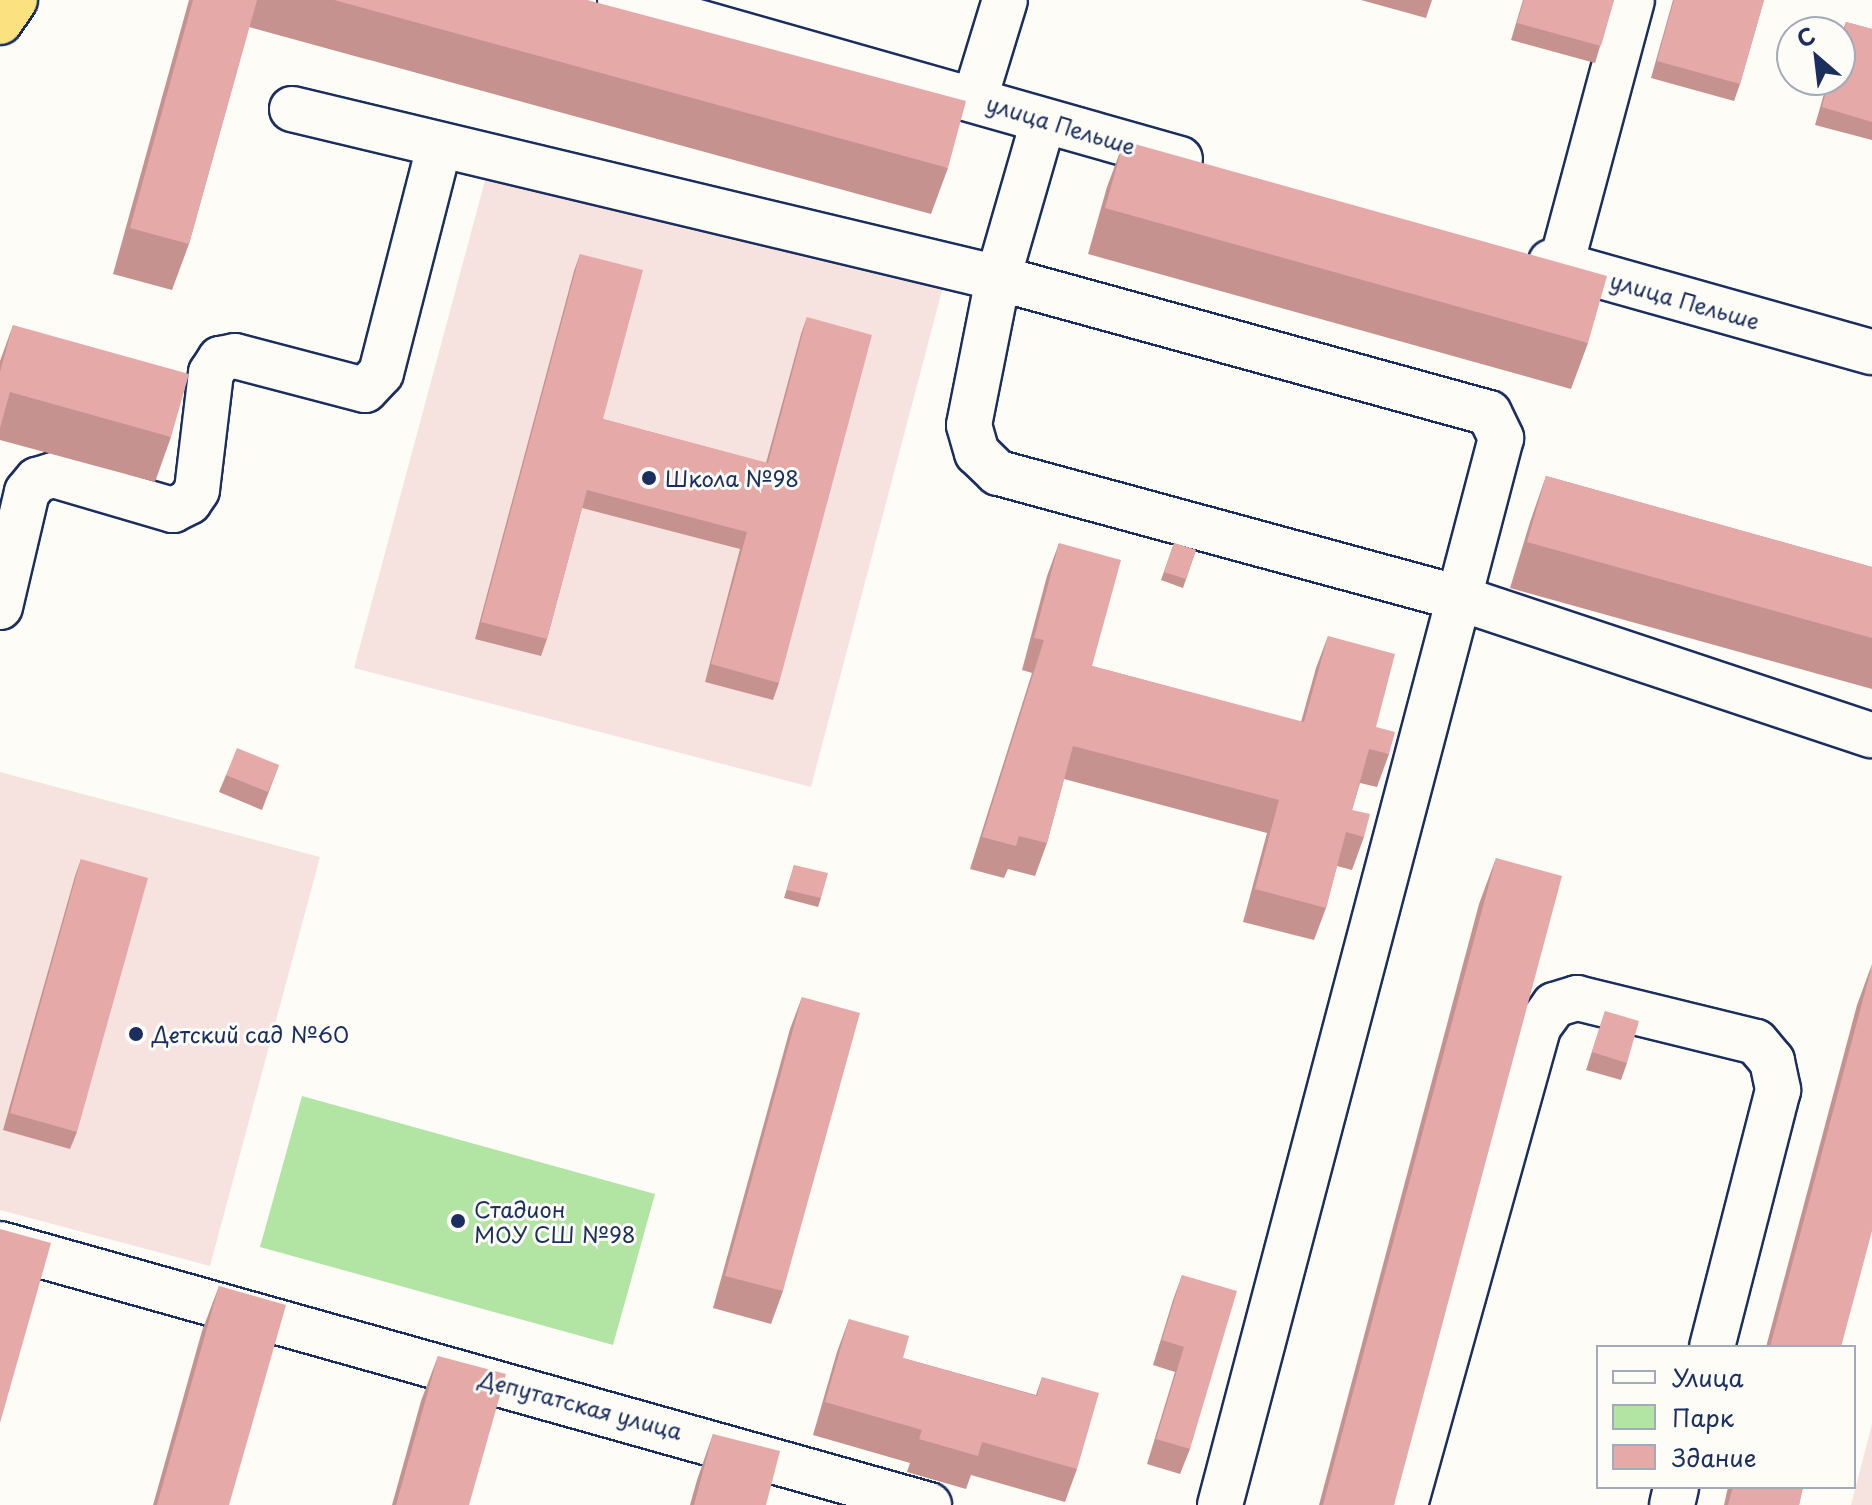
<!DOCTYPE html>
<meta charset="utf-8">
<style>
body{margin:0}
#map{position:relative;width:1872px;height:1505px;overflow:hidden;background:#fdfcf7;font-family:"Playpen Sans",sans-serif}
div>[style]{position:absolute}
.built>*{inset:0;background:#f6e3df}
.green>*{inset:0;background:#b2e4a4}
.roads{filter:drop-shadow(2px 0 #1b2f5e) drop-shadow(-2px 0 #1b2f5e) drop-shadow(0 2px #1b2f5e) drop-shadow(0 -2px #1b2f5e)}
.minor>*{height:44px;margin:-22px;padding:0 22px;transform-origin:22px;border-radius:22px;background:#fdfcf7}
.highway>*{height:44px;margin:-22px;padding:0 22px;transform-origin:22px;border-radius:22px;background:#fbe180}
.wall>*{inset:0;background:#c59290}
.building>*{inset:0;background:#e5aaa8}
.dots>*{width:22px;height:22px;translate:-50% -50%;box-sizing:border-box;border:4px solid #fdfcf7;border-radius:50%}
span{translate:-50% -50%;white-space:nowrap;text-align:center;line-height:1.15;-webkit-text-stroke:6px #fdfcf7;paint-order:stroke}
.street-label{font-size:22px;color:#1b2f5e}
.poi-label{font-size:22px;color:#1b2f5e}
.left{translate:0 -50%;text-align:left}
.legend{position:absolute;left:1596px;top:1345px;width:260px;height:144px;box-sizing:border-box;background:#fdfcf7;border:2px solid #a3aaba;margin:0;padding:10px 14px;list-style:none;font-size:24px;color:#1b2f5e}
.legend li{display:flex;align-items:center;gap:16px;height:40px}
.legend b{width:40px;border:2px solid #a3aaba}
.north{position:absolute;left:1776px;top:16px;width:80px;height:80px;box-sizing:border-box;background:#fdfcf7;border:2px solid #a3aaba;border-radius:50%;rotate:332deg;font-size:22px;font-weight:700;line-height:32px;text-align:center;color:#1b2f5e}
.north::after{content:'';display:block;margin:auto;width:28px;height:36px;background:#1b2f5e;clip-path:polygon(50% 0,100% 100%,50% 72%,0 100%)}
</style>
<div id="map">
<div class="built">
<div style="clip-path:polygon(490px 162px,943px 287px,811px 787px,354px 668px)"></div>
<div style="clip-path:polygon(0 772px,320px 857px,210px 1266px,0 1210px)"></div>
<div style="clip-path:polygon(1872px 1424px,1872px 1505px,1851px 1505px)"></div>
</div>
<div class="green">
<div style="clip-path:polygon(302px 1096px,655px 1194px,613px 1345px,260px 1247px)"></div>
</div>
<div class="roads">
<div class="minor">
<div style="left:620px;top:0;width:582px;rotate:15.85deg"></div>
<div style="left:975px;top:98px;width:102px;rotate:-73deg"></div>
<div style="left:292px;top:109px;width:726px;rotate:13.46deg"></div>
<div style="left:998px;top:278px;width:148px;rotate:-73.9deg"></div>
<div style="left:1039px;top:136px;width:18px;rotate:-106deg"></div>
<div style="left:1551px;top:262px;width:333px;rotate:15.7deg"></div>
<div style="left:1561px;top:265px;width:274px;rotate:-75deg"></div>
<div style="left:998px;top:278px;width:509px;rotate:15.37deg"></div>
<div style="left:1489px;top:413px;width:28px;rotate:64deg"></div>
<div style="left:1501px;top:438px;width:165px;rotate:104.7deg"></div>
<div style="left:1459px;top:598px;width:478px;rotate:-164.8deg"></div>
<div style="left:998px;top:473px;width:29px;rotate:-136deg"></div>
<div style="left:977px;top:453px;width:29px;rotate:-106deg"></div>
<div style="left:969px;top:425px;width:150px;rotate:-78.8deg"></div>
<div style="left:0;top:607px;width:118px;rotate:-76.8deg"></div>
<div style="left:27px;top:492px;width:16px;rotate:-50deg"></div>
<div style="left:37px;top:480px;width:17px;rotate:-17deg"></div>
<div style="left:53px;top:475px;width:125px;rotate:16.3deg"></div>
<div style="left:173px;top:510px;width:18px;rotate:-27deg"></div>
<div style="left:189px;top:502px;width:14px;rotate:-56deg"></div>
<div style="left:197px;top:490px;width:118px;rotate:-83.2deg"></div>
<div style="left:211px;top:373px;width:17px;rotate:-57deg"></div>
<div style="left:220px;top:359px;width:15px;rotate:-11deg"></div>
<div style="left:235px;top:356px;width:134px;rotate:14.7deg"></div>
<div style="left:365px;top:390px;width:23px;rotate:-47deg"></div>
<div style="left:381px;top:373px;width:233px;rotate:-75.6deg"></div>
<div style="left:0;top:1244px;width:965px;rotate:15.69deg"></div>
<div style="left:1220px;top:1505px;width:938px;rotate:-75.24deg"></div>
<div style="left:1459px;top:598px;width:435px;rotate:18.4deg"></div>
<div style="left:1405px;top:1505px;width:497px;rotate:-74.4deg"></div>
<div style="left:1539px;top:1026px;width:26px;rotate:-54deg"></div>
<div style="left:1554px;top:1005px;width:24px;rotate:-17deg"></div>
<div style="left:1577px;top:998px;width:184px;rotate:13.8deg"></div>
<div style="left:1756px;top:1042px;width:25px;rotate:50deg"></div>
<div style="left:1772px;top:1061px;width:30px;rotate:78deg"></div>
<div style="left:1778px;top:1090px;width:265px;rotate:104.4deg"></div>
<div style="left:1672px;top:1505px;width:18px;rotate:-77deg"></div>
</div>
<div class="highway">
<div style="left:0;top:22px;width:27px;rotate:-56deg"></div>
</div>
</div>
<div class="wall">
<div style="clip-path:polygon(189px 0,587px 0,948px 168px,931px 214px,249px 27px,189px 244px,172px 290px,113px 274px)"></div>
<div style="clip-path:polygon(1361px 0,1432px 0,1426px 18px)"></div>
<div style="clip-path:polygon(1523px 0,1614px 0,1595px 63px,1511px 40px)"></div>
<div style="clip-path:polygon(1673px 0,1764px 0,1740px 84px,1734px 101px,1651px 78px)"></div>
<div style="clip-path:polygon(1846px 22px,1872px 29px,1872px 140px,1815px 125px,1828px 80px,1840px 80px,1840px 37px)"></div>
<div style="clip-path:polygon(1124px 141px,1588px 343px,1571px 389px,1088px 254px,1107px 187px)"></div>
<div style="clip-path:polygon(580px 254px,603px 419px,766px 463px,801px 334px,807px 317px,779px 683px,773px 700px,705px 682px,740px 549px,582px 508px,547px 639px,541px 656px,475px 639px,574px 271px)"></div>
<div style="clip-path:polygon(13px 325px,171px 437px,155px 482px,0 440px,0 361px)"></div>
<div style="clip-path:polygon(1546px 476px,1872px 567px,1872px 689px,1510px 588px,1530px 522px)"></div>
<div style="clip-path:polygon(1059px 543px,1092px 666px,1301px 722px,1316px 668px,1328px 636px,1376px 727px,1389px 754px,1377px 787px,1360px 783px,1352px 810px,1364px 837px,1352px 870px,1337px 866px,1326px 908px,1314px 940px,1243px 922px,1267px 833px,1064px 779px,1047px 843px,1035px 876px,1008px 869px,1004px 878px,970px 869px,1032px 673px,1022px 670px,1047px 576px)"></div>
<div style="clip-path:polygon(1174px 543px,1196px 550px,1183px 588px,1161px 580px)"></div>
<div style="clip-path:polygon(279px 765px,262px 810px,219px 792px,226px 775px)"></div>
<div style="clip-path:polygon(1496px 858px,1394px 1505px,1319px 1505px,1479px 904px)"></div>
<div style="clip-path:polygon(81px 859px,77px 1132px,70px 1149px,3px 1130px,75px 876px)"></div>
<div style="clip-path:polygon(794px 865px,821px 898px,818px 907px,784px 898px)"></div>
<div style="clip-path:polygon(1872px 964px,1841px 1347px,1766px 1347px,1857px 1005px)"></div>
<div style="clip-path:polygon(802px 997px,783px 1291px,771px 1324px,713px 1308px,790px 1029px)"></div>
<div style="clip-path:polygon(1605px 1011px,1627px 1063px,1621px 1080px,1586px 1070px)"></div>
<div style="clip-path:polygon(1182px 1275px,1190px 1449px,1180px 1474px,1147px 1464px,1175px 1372px,1153px 1365px,1173px 1300px)"></div>
<div style="clip-path:polygon(219px 1286px,229px 1505px,153px 1505px,202px 1331px)"></div>
<div style="clip-path:polygon(849px 1319px,903px 1358px,1036px 1395px,1042px 1377px,1077px 1469px,1065px 1502px,971px 1475px,966px 1489px,907px 1472px,910px 1463px,813px 1435px,837px 1352px)"></div>
<div style="clip-path:polygon(438px 1356px,469px 1505px,392px 1505px,421px 1401px)"></div>
<div style="clip-path:polygon(713px 1434px,766px 1505px,690px 1505px,697px 1480px)"></div>
<div style="clip-path:polygon(1728px 1487px,1803px 1487px,1799px 1505px,1724px 1505px)"></div>
</div>
<div class="building">
<div style="clip-path:polygon(193px 0,257px 0,189px 244px,130px 228px)"></div>
<div style="clip-path:polygon(334px 0,587px 0,966px 101px,948px 168px)"></div>
<div style="clip-path:polygon(1524px 0,1614px 0,1601px 46px,1517px 23px)"></div>
<div style="clip-path:polygon(1674px 0,1764px 0,1740px 84px,1657px 61px)"></div>
<div style="clip-path:polygon(1846px 22px,1872px 29px,1872px 122px,1822px 107px,1829px 80px,1840px 80px,1840px 42px)"></div>
<div style="clip-path:polygon(1124px 141px,1607px 276px,1588px 343px,1105px 208px)"></div>
<div style="clip-path:polygon(580px 254px,643px 270px,603px 419px,768px 463px,807px 317px,872px 335px,779px 683px,711px 664px,747px 532px,587px 490px,547px 639px,481px 622px)"></div>
<div style="clip-path:polygon(13px 325px,189px 374px,171px 437px,10px 392px,0 428px,0 372px)"></div>
<div style="clip-path:polygon(1546px 476px,1872px 567px,1872px 638px,1527px 542px)"></div>
<div style="clip-path:polygon(1059px 543px,1121px 560px,1092px 666px,1304px 722px,1328px 636px,1395px 654px,1376px 727px,1395px 732px,1389px 754px,1369px 749px,1352px 810px,1370px 814px,1364px 837px,1346px 832px,1326px 908px,1255px 889px,1279px 800px,1073px 746px,1047px 843px,1019px 836px,1016px 846px,982px 837px,1044px 640px,1034px 638px)"></div>
<div style="clip-path:polygon(1174px 543px,1196px 550px,1186px 579px,1164px 572px)"></div>
<div style="clip-path:polygon(237px 748px,279px 765px,268px 792px,226px 775px)"></div>
<div style="clip-path:polygon(1496px 858px,1562px 876px,1394px 1505px,1323px 1505px)"></div>
<div style="clip-path:polygon(81px 859px,148px 878px,77px 1132px,10px 1113px)"></div>
<div style="clip-path:polygon(794px 865px,828px 873px,821px 898px,787px 890px)"></div>
<div style="clip-path:polygon(1872px 966px,1872px 1231px,1841px 1347px,1770px 1347px)"></div>
<div style="clip-path:polygon(802px 997px,860px 1013px,783px 1291px,725px 1276px)"></div>
<div style="clip-path:polygon(1605px 1011px,1639px 1021px,1627px 1063px,1592px 1052px)"></div>
<div style="clip-path:polygon(0 1229px,51px 1243px,0 1423px)"></div>
<div style="clip-path:polygon(1182px 1275px,1237px 1291px,1190px 1449px,1156px 1439px,1184px 1347px,1162px 1340px)"></div>
<div style="clip-path:polygon(219px 1286px,286px 1305px,229px 1505px,157px 1505px)"></div>
<div style="clip-path:polygon(849px 1319px,909px 1336px,903px 1358px,1037px 1396px,1042px 1377px,1099px 1393px,1077px 1469px,982px 1442px,978px 1456px,919px 1439px,922px 1430px,825px 1402px)"></div>
<div style="clip-path:polygon(438px 1356px,506px 1374px,469px 1505px,396px 1505px)"></div>
<div style="clip-path:polygon(713px 1434px,780px 1451px,766px 1505px,694px 1505px)"></div>
<div style="clip-path:polygon(1733px 1487px,1803px 1487px,1799px 1505px,1728px 1505px)"></div>
</div>
<div class="dots">
<div style="left:649px;top:478px;background:#1b2f5e"></div>
<div style="left:136px;top:1034px;background:#1b2f5e"></div>
<div style="left:458px;top:1221px;background:#1b2f5e"></div>
</div>
<div class="street-label">
<span style="left:1061px;top:124px;rotate:17deg">улица Пельше</span>
<span style="left:1685px;top:300px;rotate:16deg">улица Пельше</span>
<span style="left:581px;top:1404px;rotate:15deg">Депутатская улица</span>
</div>
<div class="poi-label">
<span class="left" style="left:665px;top:478px">Школа №98</span>
<span class="left" style="left:152px;top:1034px">Детский сад №60</span>
<span class="left" style="left:474px;top:1221px">Стадион<br>МОУ СШ №98</span>
</div>
<ul class="legend">
<li><b style="height:10px;background:#fdfcf7"></b>Улица</li>
<li><b style="height:22px;background:#b2e4a4"></b>Парк</li>
<li><b style="height:22px;background:#e5aaa8"></b>Здание</li>
</ul>
<div class="north">С</div>
</div>
